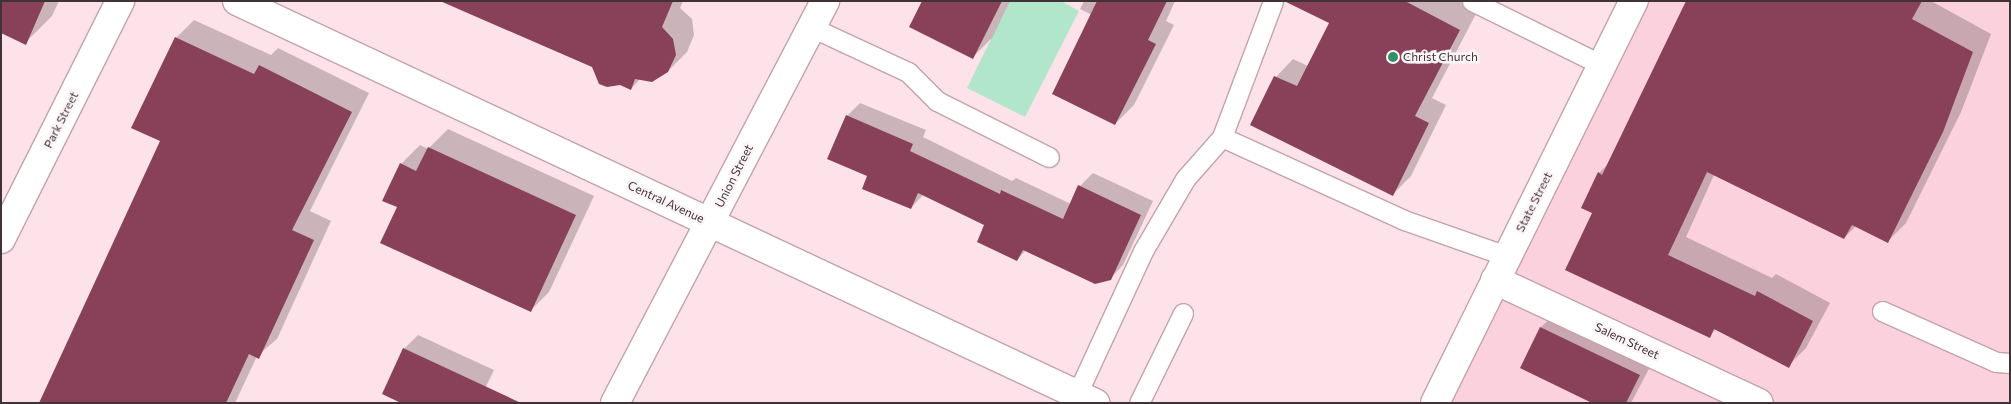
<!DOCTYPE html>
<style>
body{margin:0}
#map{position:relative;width:2011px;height:404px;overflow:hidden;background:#fde2e9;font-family:Commissioner,sans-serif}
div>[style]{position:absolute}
.built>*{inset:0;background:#fad1dc}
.green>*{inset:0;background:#b2e6cb}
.shadow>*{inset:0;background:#0003}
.building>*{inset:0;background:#884158}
.roads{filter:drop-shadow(1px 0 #c2a3ab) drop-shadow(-1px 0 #c2a3ab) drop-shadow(0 1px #c2a3ab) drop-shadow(0 -1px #c2a3ab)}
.lane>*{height:19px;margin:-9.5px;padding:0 9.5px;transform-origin:9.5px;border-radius:9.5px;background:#fff}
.street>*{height:28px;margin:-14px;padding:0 14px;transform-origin:14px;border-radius:14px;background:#fff}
.secondary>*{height:28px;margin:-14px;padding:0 14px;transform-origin:14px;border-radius:14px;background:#fff}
.dots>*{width:14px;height:14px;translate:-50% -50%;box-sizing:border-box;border:2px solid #fcf5f7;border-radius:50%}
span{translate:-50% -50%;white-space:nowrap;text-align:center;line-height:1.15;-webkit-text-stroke:5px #fcf5f7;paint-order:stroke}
.poi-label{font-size:12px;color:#403337}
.left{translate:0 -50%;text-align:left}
.street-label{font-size:12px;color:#403337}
.frame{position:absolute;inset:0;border:2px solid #403337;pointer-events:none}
</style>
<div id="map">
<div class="built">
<div style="clip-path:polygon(1634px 1px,2010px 1px,2010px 403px,1435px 403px)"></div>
</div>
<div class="green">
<div style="clip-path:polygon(1010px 1px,1061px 1px,1079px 11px,1025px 117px,967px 88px)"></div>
</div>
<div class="shadow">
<div style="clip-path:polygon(1px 1px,59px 1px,52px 16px,25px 43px)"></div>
<div style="clip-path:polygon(446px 1px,683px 1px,680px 8px,692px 19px,694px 35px,687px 52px,668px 71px,641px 78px,631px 89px,593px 66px)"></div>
<div style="clip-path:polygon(923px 1px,1010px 1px,992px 38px,973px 57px)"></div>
<div style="clip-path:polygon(1084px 1px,1175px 1px,1166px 21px,1174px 25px,1134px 105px,1115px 124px,1092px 15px,1080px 9px)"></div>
<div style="clip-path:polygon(1295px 1px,1471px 1px,1477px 12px,1432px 98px,1446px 105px,1411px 176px,1393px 194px,1252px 124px,1276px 77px,1293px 59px,1308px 66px,1331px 23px)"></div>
<div style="clip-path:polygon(1691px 1px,1931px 1px,1991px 34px,1961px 112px,1906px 223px,1888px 241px,1856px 226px,1844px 238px,1714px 175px,1686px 237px,1772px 278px,1776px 274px,1830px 303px,1806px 348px,1788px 366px,1716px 329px,1709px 336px,1599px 173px,1609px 163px)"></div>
<div style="clip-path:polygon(194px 20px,271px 55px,278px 48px,369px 93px,310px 211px,331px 221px,277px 339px,257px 356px,235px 403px,41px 403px,161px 141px,176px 38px)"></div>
<div style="clip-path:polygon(860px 103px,926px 130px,923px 137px,1012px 181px,1016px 178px,1071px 204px,1080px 186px,1093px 173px,1153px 201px,1123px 265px,1110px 279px,1026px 250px,1017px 260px,986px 225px,924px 194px,911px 208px,869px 176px,847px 116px)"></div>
<div style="clip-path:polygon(448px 129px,594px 196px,549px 292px,530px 311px,399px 206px,401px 164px,420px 145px,428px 149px)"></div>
<div style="clip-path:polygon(1555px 314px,1653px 361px,1631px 403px,1594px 403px,1522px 367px,1541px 327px)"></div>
<div style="clip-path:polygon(418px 335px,494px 370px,478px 403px,383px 393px,404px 349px)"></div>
</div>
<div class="building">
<div style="clip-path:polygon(1px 1px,45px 1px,26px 45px,1px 33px)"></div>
<div style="clip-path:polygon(440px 1px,673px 1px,662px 27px,673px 39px,676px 55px,668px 72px,652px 82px,635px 79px,631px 90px,620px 85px,607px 87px,599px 84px,592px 67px)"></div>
<div style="clip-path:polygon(922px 1px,1002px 1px,973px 59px,909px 27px)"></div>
<div style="clip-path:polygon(1097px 1px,1167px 1px,1148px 40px,1156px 44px,1115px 125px,1052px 94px)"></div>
<div style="clip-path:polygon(1284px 1px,1405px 1px,1460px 30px,1415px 116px,1429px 123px,1393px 196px,1250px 125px,1274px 76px,1297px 86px,1329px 23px)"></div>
<div style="clip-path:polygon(1686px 1px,1922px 1px,1912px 19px,1973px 52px,1943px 132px,1888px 243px,1852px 225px,1844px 239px,1707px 172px,1668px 255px,1755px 296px,1757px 291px,1813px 321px,1789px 368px,1714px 329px,1710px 338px,1565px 270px,1592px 213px,1581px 208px,1598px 172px,1602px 175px)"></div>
<div style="clip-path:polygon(175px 37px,254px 74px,259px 65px,352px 112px,292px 230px,314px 240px,259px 359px,249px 354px,226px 403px,39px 403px,160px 141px,131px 128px)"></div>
<div style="clip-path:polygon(846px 115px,913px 144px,910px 151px,1000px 194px,1001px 190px,1063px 219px,1078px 185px,1141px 215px,1111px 280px,1095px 284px,1023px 250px,1017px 261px,977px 242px,984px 225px,918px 193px,911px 209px,862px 189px,867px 176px,827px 159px)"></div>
<div style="clip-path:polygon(428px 147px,576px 215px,531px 312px,380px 243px,397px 207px,382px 201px,400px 163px,416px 171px)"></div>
<div style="clip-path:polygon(1540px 327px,1640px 375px,1626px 403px,1592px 403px,1520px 368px)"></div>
<div style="clip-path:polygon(403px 348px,521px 403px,401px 403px,382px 394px)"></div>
</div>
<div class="roads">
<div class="lane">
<div style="left:1472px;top:1px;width:145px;rotate:26.2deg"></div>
<div style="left:811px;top:27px;width:107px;rotate:24.9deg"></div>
<div style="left:908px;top:72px;width:41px;rotate:45deg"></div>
<div style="left:937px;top:101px;width:125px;rotate:26.6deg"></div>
<div style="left:1222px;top:137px;width:200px;rotate:24.5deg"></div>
<div style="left:1404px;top:220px;width:109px;rotate:19.3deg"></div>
<div style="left:1882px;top:311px;width:125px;rotate:24.1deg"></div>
<div style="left:1996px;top:362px;width:14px;rotate:4deg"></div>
<div style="left:1077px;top:394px;width:157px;rotate:-65.2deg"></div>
<div style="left:1143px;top:251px;width:83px;rotate:-59.7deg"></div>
<div style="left:1185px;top:179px;width:56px;rotate:-48.6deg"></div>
<div style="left:1222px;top:137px;width:145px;rotate:-69.4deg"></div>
<div style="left:1139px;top:403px;width:100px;rotate:-63.9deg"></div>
</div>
<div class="street">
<div style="left:1px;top:239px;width:266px;rotate:-63.4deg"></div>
<div style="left:1495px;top:280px;width:291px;rotate:25deg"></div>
<div style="left:615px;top:403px;width:454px;rotate:-62.4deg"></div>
</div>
<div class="secondary">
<div style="left:237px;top:1px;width:948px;rotate:25.1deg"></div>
<div style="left:1435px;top:403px;width:449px;rotate:-63.7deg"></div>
</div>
</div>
<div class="dots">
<div style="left:1393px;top:57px;background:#319069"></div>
</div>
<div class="poi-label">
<span class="left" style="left:1403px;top:57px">Christ Church</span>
</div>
<div class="street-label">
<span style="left:61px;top:120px;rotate:-63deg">Park Street</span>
<span style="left:734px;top:176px;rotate:-63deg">Union Street</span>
<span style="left:666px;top:202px;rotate:25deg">Central Avenue</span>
<span style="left:1534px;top:202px;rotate:-63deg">State Street</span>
<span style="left:1627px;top:341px;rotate:25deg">Salem Street</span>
</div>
<div class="frame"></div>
</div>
